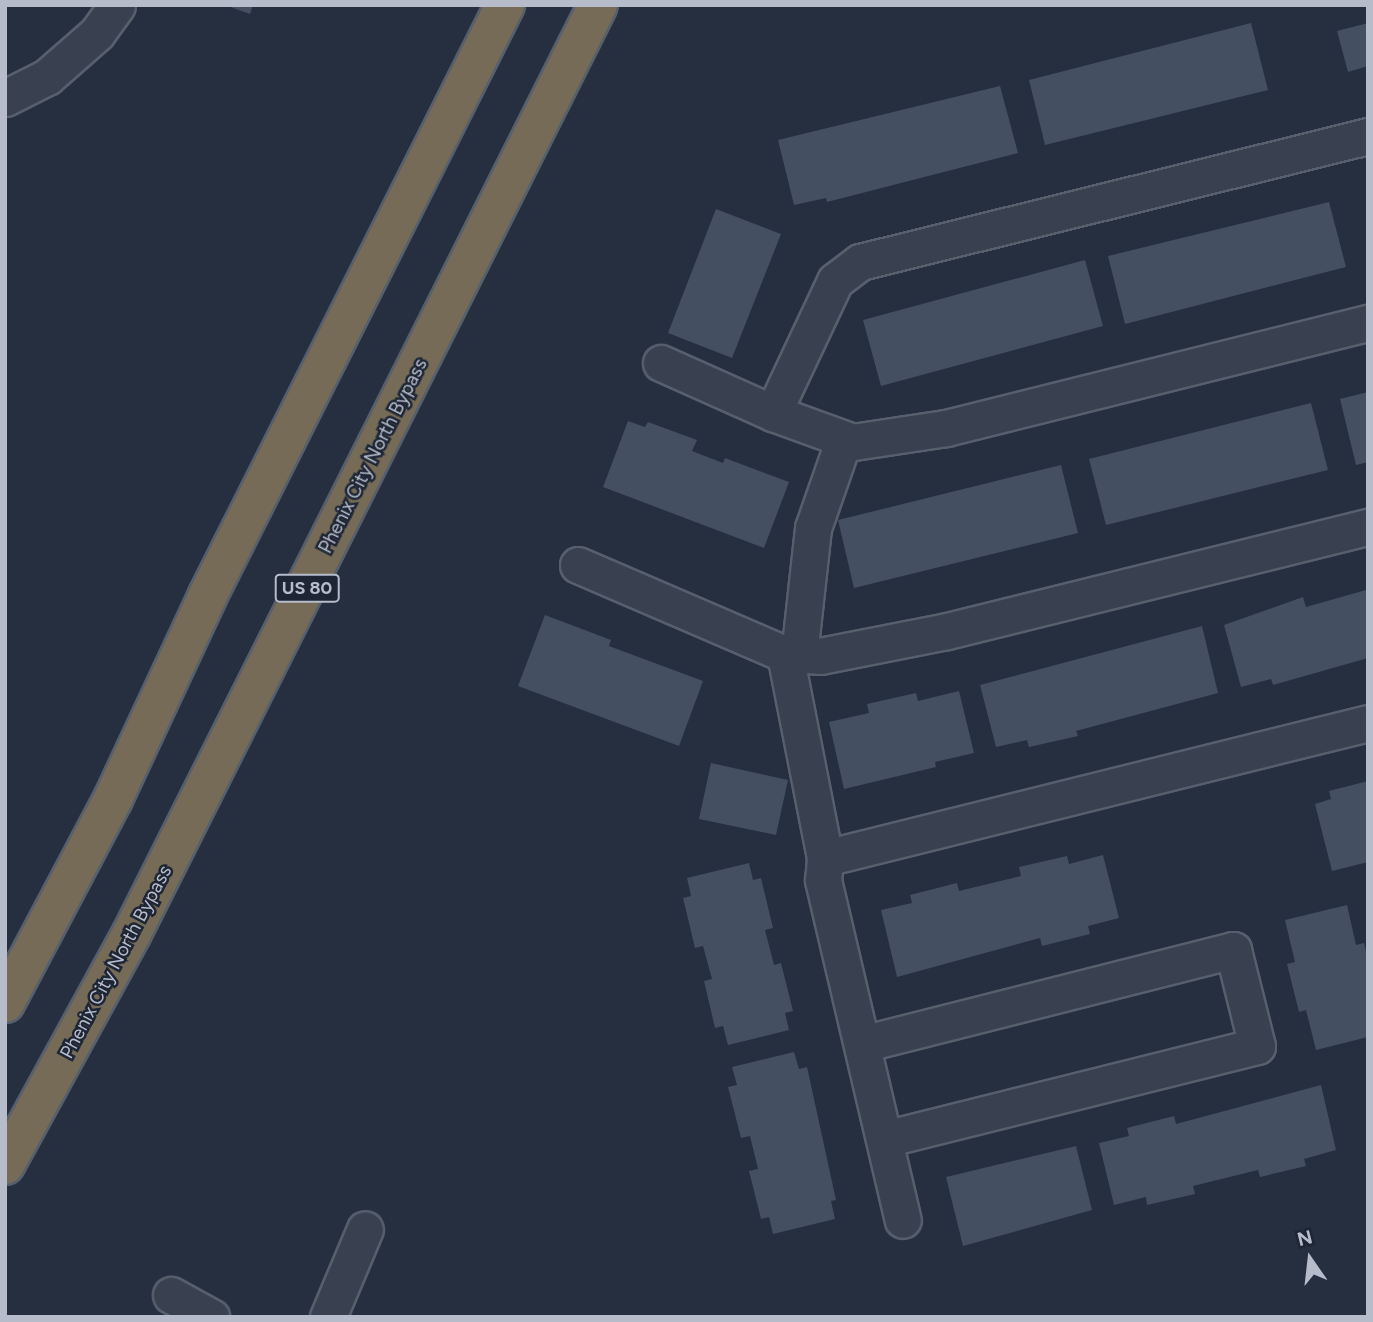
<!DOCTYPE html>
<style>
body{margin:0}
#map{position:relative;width:1373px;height:1322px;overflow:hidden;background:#252f40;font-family:Figtree,sans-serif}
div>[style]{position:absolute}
.building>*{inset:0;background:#444f62}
.roads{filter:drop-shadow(2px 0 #575f6d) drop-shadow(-2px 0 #575f6d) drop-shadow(0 2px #575f6d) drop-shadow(0 -2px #575f6d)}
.minor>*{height:35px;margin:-17.5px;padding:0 17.5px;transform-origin:17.5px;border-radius:17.5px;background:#394150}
.highway>*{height:38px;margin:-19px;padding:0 19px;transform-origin:19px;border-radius:19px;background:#756b57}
span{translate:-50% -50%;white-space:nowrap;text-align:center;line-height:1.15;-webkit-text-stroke:5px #1e2635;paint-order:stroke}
.shield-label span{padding:2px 5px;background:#1e2635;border:2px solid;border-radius:5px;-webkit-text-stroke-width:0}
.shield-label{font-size:18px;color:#b6bcca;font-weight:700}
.street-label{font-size:19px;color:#b6bcca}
.frame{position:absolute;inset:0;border:7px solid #b6bcca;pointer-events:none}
.north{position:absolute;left:1275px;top:1224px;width:70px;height:70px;-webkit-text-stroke:5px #1e2635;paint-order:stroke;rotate:346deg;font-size:19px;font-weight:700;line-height:28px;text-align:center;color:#b6bcca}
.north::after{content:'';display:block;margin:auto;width:24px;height:32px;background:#b6bcca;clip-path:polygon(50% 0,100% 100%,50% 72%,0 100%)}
</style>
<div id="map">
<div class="building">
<div style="clip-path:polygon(225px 5px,253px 5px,250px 14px)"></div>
<div style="clip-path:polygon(1251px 23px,1268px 90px,1045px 145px,1029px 80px)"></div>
<div style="clip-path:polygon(1368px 23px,1368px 66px,1348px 72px,1337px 31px)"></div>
<div style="clip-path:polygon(1000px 86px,1018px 153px,827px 202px,826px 198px,794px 205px,778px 140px)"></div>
<div style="clip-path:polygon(1329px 202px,1346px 267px,1125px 324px,1108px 256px)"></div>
<div style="clip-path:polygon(716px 209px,781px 234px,732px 358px,668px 333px)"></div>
<div style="clip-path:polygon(1085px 260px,1103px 326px,881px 386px,863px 320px)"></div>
<div style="clip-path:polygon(1368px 392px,1368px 462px,1356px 465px,1340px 399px)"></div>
<div style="clip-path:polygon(1311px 403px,1328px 470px,1106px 525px,1089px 459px)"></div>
<div style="clip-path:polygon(628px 421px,645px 427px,648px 422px,697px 440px,692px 451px,723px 463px,725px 458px,789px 482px,764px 548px,603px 487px)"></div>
<div style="clip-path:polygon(1061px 465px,1078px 533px,854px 588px,838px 520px)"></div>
<div style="clip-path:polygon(1368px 582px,1368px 658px,1273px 685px,1271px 679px,1241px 687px,1224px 625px,1303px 597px,1306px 607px,1366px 590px)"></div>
<div style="clip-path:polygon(545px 615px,611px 640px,609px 646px,703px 681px,679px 746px,518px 686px)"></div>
<div style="clip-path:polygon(1202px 626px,1218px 693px,1076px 731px,1078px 736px,1029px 747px,1027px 740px,996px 747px,980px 685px)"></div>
<div style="clip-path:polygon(959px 691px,974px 753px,935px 762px,936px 767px,844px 789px,829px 722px,869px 713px,867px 704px,916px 693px,918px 701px)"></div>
<div style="clip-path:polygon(711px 763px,788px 780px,776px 835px,699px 819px)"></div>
<div style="clip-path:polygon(1368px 781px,1368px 862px,1332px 871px,1315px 804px,1331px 799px,1329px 791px)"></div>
<div style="clip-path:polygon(1103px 855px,1119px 918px,1088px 926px,1090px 934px,1042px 946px,1040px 938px,897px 977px,881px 910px,912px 903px,910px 895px,957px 883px,959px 891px,1021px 876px,1019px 867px,1067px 856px,1069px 864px)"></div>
<div style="clip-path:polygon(749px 863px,753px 880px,761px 878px,773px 928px,765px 930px,774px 965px,781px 963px,793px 1011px,785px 1013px,789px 1030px,728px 1045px,723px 1026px,715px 1028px,704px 981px,712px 979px,703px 946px,695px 948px,683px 898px,691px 896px,687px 878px)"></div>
<div style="clip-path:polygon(1347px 905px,1356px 945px,1364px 943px,1368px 960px,1368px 1037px,1316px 1050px,1306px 1010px,1299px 1012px,1287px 964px,1295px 962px,1285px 920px)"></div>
<div style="clip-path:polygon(794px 1052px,799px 1069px,807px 1067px,836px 1200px,831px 1201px,835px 1219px,773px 1234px,769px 1217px,761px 1219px,749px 1171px,758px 1169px,750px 1136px,741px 1138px,728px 1087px,737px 1085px,732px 1067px)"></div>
<div style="clip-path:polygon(1321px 1085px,1336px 1150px,1304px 1159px,1306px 1166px,1260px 1177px,1258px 1170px,1193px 1186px,1195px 1194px,1147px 1205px,1146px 1197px,1114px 1205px,1099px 1143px,1129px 1136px,1127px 1128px,1174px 1116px,1176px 1124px)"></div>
<div style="clip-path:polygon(1076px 1146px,1092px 1210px,963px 1246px,946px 1177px)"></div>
</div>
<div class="roads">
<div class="minor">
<div style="left:5px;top:98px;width:47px;rotate:-26.6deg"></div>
<div style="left:47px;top:77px;width:67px;rotate:-41.3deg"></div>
<div style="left:97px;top:33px;width:34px;rotate:-54deg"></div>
<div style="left:1368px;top:136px;width:523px;rotate:166.07deg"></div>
<div style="left:860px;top:262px;width:31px;rotate:143deg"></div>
<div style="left:835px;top:281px;width:146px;rotate:115.2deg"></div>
<div style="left:773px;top:413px;width:85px;rotate:19.9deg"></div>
<div style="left:853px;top:442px;width:94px;rotate:-8.6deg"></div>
<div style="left:946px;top:428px;width:435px;rotate:-14deg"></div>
<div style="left:661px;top:363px;width:123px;rotate:24.1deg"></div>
<div style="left:578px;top:565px;width:225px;rotate:23.3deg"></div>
<div style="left:785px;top:654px;width:35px;rotate:3deg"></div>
<div style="left:820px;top:656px;width:129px;rotate:-11.1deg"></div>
<div style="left:947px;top:631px;width:434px;rotate:-13.9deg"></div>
<div style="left:785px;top:654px;width:208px;rotate:78.9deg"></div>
<div style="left:825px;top:858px;width:560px;rotate:-13.96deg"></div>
<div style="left:799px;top:655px;width:128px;rotate:-83.7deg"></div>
<div style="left:813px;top:528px;width:94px;rotate:-70.8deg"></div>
<div style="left:825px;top:858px;width:22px;rotate:95deg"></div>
<div style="left:823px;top:880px;width:349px;rotate:76.8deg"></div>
<div style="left:862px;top:1044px;width:383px;rotate:-14.2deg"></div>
<div style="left:1233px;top:950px;width:99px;rotate:76deg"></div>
<div style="left:1257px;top:1046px;width:384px;rotate:166deg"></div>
<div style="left:171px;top:1295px;width:46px;rotate:28.8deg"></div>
<div style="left:328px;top:1317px;width:95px;rotate:-67.2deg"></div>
</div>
<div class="highway">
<div style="left:5px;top:1003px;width:231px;rotate:-62.1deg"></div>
<div style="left:113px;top:799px;width:223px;rotate:-65deg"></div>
<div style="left:207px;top:597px;width:663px;rotate:-63.28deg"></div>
<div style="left:5px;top:1165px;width:264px;rotate:-61.3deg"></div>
<div style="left:132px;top:933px;width:1038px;rotate:-63.34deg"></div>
</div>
</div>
<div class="shield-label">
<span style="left:307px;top:588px">US 80</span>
</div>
<div class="street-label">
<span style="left:373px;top:456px;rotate:-63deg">Phenix City North Bypass</span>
<span style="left:116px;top:962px;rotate:-62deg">Phenix City North Bypass</span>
</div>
<div class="frame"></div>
<div class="north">N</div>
</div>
